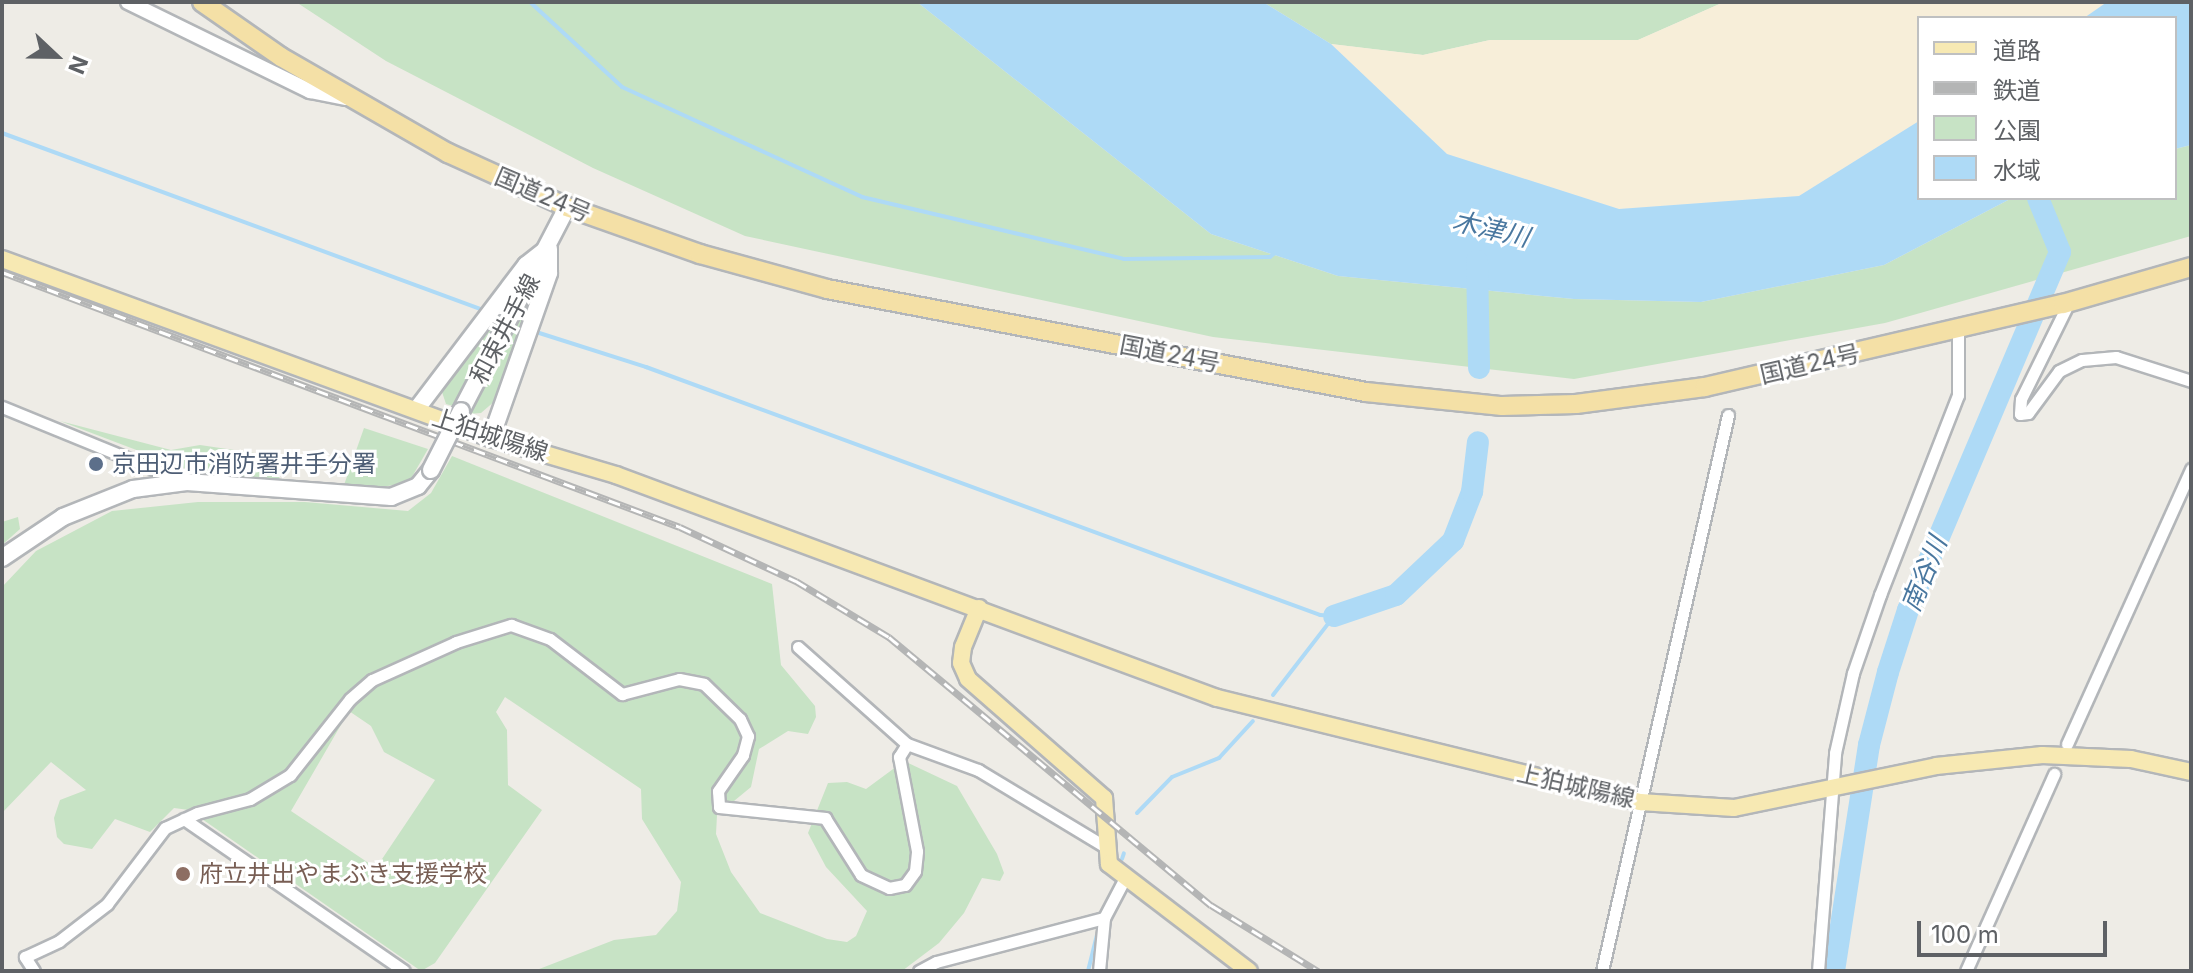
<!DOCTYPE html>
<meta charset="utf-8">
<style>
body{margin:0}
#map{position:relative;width:2193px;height:973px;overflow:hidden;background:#eeece6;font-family:Inter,"Noto Sans JP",sans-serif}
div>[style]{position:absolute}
.green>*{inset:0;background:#c7e3c5}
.sand>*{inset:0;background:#f7eed9}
.water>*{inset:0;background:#aedaf6}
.stream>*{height:4px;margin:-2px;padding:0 2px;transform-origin:2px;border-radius:2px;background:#aedaf6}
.river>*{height:22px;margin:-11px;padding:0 11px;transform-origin:11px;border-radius:11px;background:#aedaf6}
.roads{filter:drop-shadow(2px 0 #b3b6b9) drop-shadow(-2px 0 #b3b6b9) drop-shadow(0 2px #b3b6b9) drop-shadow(0 -2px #b3b6b9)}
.minor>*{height:11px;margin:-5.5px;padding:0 5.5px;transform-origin:5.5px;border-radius:5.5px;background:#fff}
.tertiary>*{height:14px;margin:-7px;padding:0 7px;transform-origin:7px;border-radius:7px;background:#fff}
.secondary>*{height:16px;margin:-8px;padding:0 8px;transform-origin:8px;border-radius:8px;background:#fff}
.primary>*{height:16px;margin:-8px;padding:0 8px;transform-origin:8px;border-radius:8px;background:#f7e9b3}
.trunk>*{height:18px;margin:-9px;padding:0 9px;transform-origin:9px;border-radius:9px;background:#f4e0a6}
.rail>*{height:7px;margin-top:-3.5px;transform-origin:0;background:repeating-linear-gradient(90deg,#fff 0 12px,#b4b5b5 0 24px);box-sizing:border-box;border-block:2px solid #b4b5b5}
.bridges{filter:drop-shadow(2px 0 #b2b5b9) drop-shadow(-2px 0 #b2b5b9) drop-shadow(0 2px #b2b5b9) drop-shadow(0 -2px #b2b5b9)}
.secondary-bridge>*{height:16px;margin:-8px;padding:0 8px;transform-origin:8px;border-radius:8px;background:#fff}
.dots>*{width:22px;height:22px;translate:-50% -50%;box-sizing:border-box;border:4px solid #fff;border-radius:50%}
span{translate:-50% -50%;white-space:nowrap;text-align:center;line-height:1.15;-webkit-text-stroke:6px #fff;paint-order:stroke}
.street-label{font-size:24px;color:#5e6165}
.service-label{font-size:24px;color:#4e5e75}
.left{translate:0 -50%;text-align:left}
.education-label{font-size:24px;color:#785e54}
.water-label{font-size:26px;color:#49779f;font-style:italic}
.frame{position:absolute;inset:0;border:4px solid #5e6165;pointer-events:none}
.legend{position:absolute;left:1917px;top:16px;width:260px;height:184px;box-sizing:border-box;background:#fff;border:2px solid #bfc0c1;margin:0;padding:10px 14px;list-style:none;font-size:24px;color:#5e6165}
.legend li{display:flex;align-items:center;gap:16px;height:40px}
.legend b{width:40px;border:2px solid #bfc0c1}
.north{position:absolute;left:16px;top:16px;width:80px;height:80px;-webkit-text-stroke:6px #fff;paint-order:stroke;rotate:112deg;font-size:22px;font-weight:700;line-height:32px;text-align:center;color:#5e6165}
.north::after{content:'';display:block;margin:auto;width:28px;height:36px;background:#5e6165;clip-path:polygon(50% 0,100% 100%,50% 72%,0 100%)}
.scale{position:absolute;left:1917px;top:921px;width:190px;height:36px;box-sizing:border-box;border:4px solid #5e6165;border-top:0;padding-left:10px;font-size:24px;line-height:28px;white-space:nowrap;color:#5e6165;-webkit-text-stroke:6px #fff;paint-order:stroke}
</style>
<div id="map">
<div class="green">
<div style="clip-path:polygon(296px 2px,917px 2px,1211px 234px,1338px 276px,1574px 299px,1701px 302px,1884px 265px,2012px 198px,2175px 198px,2175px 149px,2191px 145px,2191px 236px,1885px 323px,1574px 379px,1213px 337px,745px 236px,593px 168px,386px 61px)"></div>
<div style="clip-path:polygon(1263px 2px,1724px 2px,1638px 40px,1490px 40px,1423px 55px,1331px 44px)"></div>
<div style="clip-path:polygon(538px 281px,496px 400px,481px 413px,468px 414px)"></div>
<div style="clip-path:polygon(498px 308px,505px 310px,453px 406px,446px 404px,441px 389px)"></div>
<div style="clip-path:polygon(60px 421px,171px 450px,200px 445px,275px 456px,280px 481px,197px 473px)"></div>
<div style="clip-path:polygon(364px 428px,428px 449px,409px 482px,372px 489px,344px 485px)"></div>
<div style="clip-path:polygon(evenodd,452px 456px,772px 584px,781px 665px,815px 706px,816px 717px,808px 734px,788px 731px,759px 749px,751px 787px,717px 815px,716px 834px,731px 872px,760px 913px,827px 939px,847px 942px,856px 936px,867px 911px,826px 867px,808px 833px,828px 783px,847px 782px,866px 789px,904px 761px,957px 786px,997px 854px,1004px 873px,1000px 881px,982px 878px,964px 913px,939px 943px,902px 971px,534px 971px,614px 940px,656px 935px,677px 911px,681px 882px,642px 819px,641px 789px,505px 697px,496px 712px,507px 730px,508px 785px,542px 810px,435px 963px,421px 971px,189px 810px,174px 808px,150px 832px,115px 819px,92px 849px,64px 844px,57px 837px,54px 818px,60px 800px,86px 790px,51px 762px,2px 813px,2px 587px,36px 551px,112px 511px,198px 502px,305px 502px,408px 511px,431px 493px,452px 456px,349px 711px,371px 726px,384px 752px,435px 780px,376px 868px,291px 811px,349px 711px)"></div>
<div style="clip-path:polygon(18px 517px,20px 529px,2px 545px,2px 522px)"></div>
</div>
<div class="sand">
<div style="clip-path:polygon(1724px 2px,2107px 2px,2084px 18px,1919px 18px,1919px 121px,1799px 196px,1619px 209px,1447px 154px,1331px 44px,1423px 55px,1490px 40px,1638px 40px)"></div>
</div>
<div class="water">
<div style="clip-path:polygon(917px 2px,1263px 2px,1331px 44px,1447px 154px,1619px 209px,1799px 196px,1919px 121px,1919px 198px,2012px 198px,1884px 265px,1701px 302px,1574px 299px,1338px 276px,1211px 234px)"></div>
<div style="clip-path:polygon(2107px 2px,2191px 2px,2191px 145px,2175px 149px,2175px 18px,2084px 18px)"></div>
</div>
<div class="stream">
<div style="left:530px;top:2px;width:125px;rotate:42.7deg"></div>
<div style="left:622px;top:87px;width:264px;rotate:24.6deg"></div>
<div style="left:862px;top:197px;width:269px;rotate:13.3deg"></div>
<div style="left:1124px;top:259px;width:146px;rotate:-0.8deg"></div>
<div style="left:1270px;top:257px;width:6px;rotate:-39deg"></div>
<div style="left:2px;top:133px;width:513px;rotate:20.2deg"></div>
<div style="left:533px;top:331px;width:119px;rotate:17.7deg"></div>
<div style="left:646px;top:367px;width:718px;rotate:20.2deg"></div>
<div style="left:1320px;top:615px;width:14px;rotate:4deg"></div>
<div style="left:1273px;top:695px;width:100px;rotate:-52.3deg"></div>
<div style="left:1137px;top:813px;width:50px;rotate:-45.8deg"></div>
<div style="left:1172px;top:777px;width:51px;rotate:-22deg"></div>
<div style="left:1219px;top:758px;width:50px;rotate:-47.4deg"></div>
<div style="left:1122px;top:859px;width:6px;rotate:-72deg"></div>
<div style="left:1088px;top:971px;width:37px;rotate:-76deg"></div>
</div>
<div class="river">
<div style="left:1477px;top:261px;width:107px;rotate:88.9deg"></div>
<div style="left:1334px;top:616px;width:65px;rotate:-18.7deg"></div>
<div style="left:1396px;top:595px;width:79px;rotate:-43.5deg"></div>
<div style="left:1453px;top:541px;width:53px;rotate:-68.8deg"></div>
<div style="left:1472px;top:492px;width:50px;rotate:-83.2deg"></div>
<div style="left:1834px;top:971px;width:229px;rotate:-81.2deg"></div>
<div style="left:1869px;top:745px;width:75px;rotate:-75.4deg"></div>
<div style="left:1888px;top:672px;width:65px;rotate:-72.1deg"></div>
<div style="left:1908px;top:610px;width:389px;rotate:-67deg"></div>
<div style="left:2060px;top:252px;width:58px;rotate:-112.2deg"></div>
</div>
<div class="roads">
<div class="minor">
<div style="left:2069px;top:302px;width:108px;rotate:116.3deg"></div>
<div style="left:2021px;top:399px;width:15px;rotate:94deg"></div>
<div style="left:2020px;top:414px;width:8px;rotate:-7deg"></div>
<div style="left:2028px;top:413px;width:52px;rotate:-53.6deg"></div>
<div style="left:2059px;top:371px;width:25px;rotate:-26deg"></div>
<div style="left:2082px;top:360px;width:34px;rotate:-5deg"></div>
<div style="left:2116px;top:357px;width:79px;rotate:17.7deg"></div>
<div style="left:2px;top:407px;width:199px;rotate:22.2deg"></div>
<div style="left:798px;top:647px;width:146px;rotate:41.7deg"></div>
<div style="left:907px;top:744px;width:76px;rotate:20.1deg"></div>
<div style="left:978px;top:770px;width:147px;rotate:31.1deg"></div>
<div style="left:2067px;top:744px;width:302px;rotate:-65.7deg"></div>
<div style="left:184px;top:819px;width:267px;rotate:34.6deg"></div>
<div style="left:34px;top:971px;width:17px;rotate:-123deg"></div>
<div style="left:25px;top:957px;width:38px;rotate:-25deg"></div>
<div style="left:59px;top:941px;width:61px;rotate:-37.6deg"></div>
<div style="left:107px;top:904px;width:96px;rotate:-52.7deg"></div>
<div style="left:165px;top:828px;width:35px;rotate:-25deg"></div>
<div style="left:197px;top:813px;width:55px;rotate:-14.8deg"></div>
<div style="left:250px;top:799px;width:47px;rotate:-31deg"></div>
<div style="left:290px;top:775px;width:97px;rotate:-51.7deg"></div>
<div style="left:350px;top:699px;width:29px;rotate:-41deg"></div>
<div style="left:372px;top:680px;width:92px;rotate:-24.3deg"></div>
<div style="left:456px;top:642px;width:58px;rotate:-17.2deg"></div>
<div style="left:511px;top:625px;width:41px;rotate:19.7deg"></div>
<div style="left:550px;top:639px;width:91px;rotate:37.4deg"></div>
<div style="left:622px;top:694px;width:59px;rotate:-14.7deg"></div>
<div style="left:679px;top:679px;width:25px;rotate:11deg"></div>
<div style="left:704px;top:684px;width:50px;rotate:44.2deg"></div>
<div style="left:740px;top:719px;width:19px;rotate:65deg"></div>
<div style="left:748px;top:736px;width:20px;rotate:105deg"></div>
<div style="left:743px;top:755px;width:44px;rotate:124.8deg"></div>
<div style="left:718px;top:791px;width:16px;rotate:86deg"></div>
<div style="left:719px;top:807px;width:107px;rotate:5.9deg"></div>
<div style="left:825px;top:818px;width:67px;rotate:57.7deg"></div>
<div style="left:861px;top:875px;width:31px;rotate:25deg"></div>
<div style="left:889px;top:888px;width:16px;rotate:-11deg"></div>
<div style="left:905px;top:885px;width:17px;rotate:-54deg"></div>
<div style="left:915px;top:871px;width:20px;rotate:-84deg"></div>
<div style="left:917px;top:851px;width:96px;rotate:-100.8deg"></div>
<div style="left:899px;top:757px;width:15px;rotate:-58deg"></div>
<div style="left:919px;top:971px;width:19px;rotate:-28deg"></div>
<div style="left:936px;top:962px;width:174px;rotate:-14.7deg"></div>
<div style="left:1104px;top:918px;width:45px;rotate:-62.3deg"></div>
<div style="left:1099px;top:971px;width:53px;rotate:-84.6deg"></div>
<div style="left:1602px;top:971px;width:570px;rotate:-77.23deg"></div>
<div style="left:1818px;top:971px;width:219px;rotate:-85.5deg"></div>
<div style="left:1835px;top:753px;width:82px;rotate:-77.3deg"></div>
<div style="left:1853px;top:673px;width:83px;rotate:-70.9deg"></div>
<div style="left:1880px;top:595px;width:215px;rotate:-68.7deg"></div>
<div style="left:1958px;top:395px;width:66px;rotate:-90deg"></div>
<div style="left:1966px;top:971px;width:216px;rotate:-65.9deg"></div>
</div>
<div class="tertiary">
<div style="left:128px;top:2px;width:203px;rotate:26.1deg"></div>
<div style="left:310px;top:91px;width:37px;rotate:11deg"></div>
</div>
<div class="secondary">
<div style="left:416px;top:410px;width:182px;rotate:-52.8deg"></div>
<div style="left:526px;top:265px;width:23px;rotate:-38deg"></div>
<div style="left:461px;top:411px;width:230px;rotate:-62.5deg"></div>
<div style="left:491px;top:438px;width:175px;rotate:-70.6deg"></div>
<div style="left:549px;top:273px;width:24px;rotate:-90deg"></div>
<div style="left:2px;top:558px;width:73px;rotate:-33.9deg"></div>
<div style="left:63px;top:517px;width:75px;rotate:-21.8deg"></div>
<div style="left:133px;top:489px;width:54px;rotate:-7.4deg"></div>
<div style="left:187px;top:482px;width:205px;rotate:4.2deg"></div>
<div style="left:391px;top:497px;width:29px;rotate:-22deg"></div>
<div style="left:418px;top:486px;width:21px;rotate:-51deg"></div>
</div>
<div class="primary">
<div style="left:2px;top:259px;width:521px;rotate:20.11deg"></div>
<div style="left:491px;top:438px;width:130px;rotate:16.5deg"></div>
<div style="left:616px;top:475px;width:641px;rotate:20.36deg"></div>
<div style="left:1217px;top:698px;width:436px;rotate:13.8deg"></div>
<div style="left:1640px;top:802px;width:94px;rotate:3.7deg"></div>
<div style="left:1734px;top:808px;width:206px;rotate:-11.7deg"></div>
<div style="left:1936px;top:766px;width:107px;rotate:-5.9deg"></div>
<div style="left:2042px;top:755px;width:89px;rotate:2.6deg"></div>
<div style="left:2131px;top:759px;width:61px;rotate:12.2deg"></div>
<div style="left:979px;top:608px;width:42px;rotate:112.3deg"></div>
<div style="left:963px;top:647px;width:16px;rotate:97deg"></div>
<div style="left:961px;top:663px;width:17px;rotate:66deg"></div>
<div style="left:968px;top:679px;width:181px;rotate:41.2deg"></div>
<div style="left:1104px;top:798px;width:66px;rotate:85.7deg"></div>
<div style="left:1109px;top:864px;width:176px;rotate:37.4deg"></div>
</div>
<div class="trunk">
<div style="left:202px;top:2px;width:96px;rotate:34.8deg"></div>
<div style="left:281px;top:57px;width:193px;rotate:29.9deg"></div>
<div style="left:448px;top:153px;width:131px;rotate:24.4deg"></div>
<div style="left:567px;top:207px;width:141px;rotate:19.5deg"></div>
<div style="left:700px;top:254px;width:132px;rotate:15.4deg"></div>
<div style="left:827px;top:289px;width:549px;rotate:10.82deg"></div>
<div style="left:1366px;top:392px;width:137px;rotate:5.9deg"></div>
<div style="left:1502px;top:406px;width:74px;rotate:-1.5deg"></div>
<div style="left:1576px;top:404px;width:130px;rotate:-7.5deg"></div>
<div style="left:1705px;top:387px;width:367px;rotate:-13.1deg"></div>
<div style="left:2063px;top:304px;width:133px;rotate:-16.1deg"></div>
</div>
</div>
<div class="rail">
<div style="left:2px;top:272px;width:724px;rotate:20.61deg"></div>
<div style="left:680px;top:527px;width:128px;rotate:25deg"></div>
<div style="left:796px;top:581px;width:109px;rotate:31.1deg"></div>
<div style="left:889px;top:637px;width:419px;rotate:39.8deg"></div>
<div style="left:1211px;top:905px;width:126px;rotate:31.7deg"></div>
</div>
<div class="bridges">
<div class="secondary-bridge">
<div style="left:431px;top:470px;width:66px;rotate:-63deg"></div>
</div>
</div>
<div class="dots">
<div style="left:96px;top:464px;background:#5c6f8a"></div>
<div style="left:183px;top:874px;background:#8d6e63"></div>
</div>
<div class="street-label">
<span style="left:543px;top:195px;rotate:23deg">国道24号</span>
<span style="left:505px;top:329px;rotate:-62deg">和束井手線</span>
<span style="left:1170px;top:354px;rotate:11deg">国道24号</span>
<span style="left:1810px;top:364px;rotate:-13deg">国道24号</span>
<span style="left:490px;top:435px;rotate:18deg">上狛城陽線</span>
<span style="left:1576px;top:786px;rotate:13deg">上狛城陽線</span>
</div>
<div class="service-label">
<span class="left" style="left:112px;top:464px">京田辺市消防署井手分署</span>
</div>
<div class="education-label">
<span class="left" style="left:199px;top:874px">府立井出やまぶき支援学校</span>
</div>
<div class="water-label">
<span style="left:1491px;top:229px;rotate:13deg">木津川</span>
<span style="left:1924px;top:574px;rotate:-68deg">南谷川</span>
</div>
<div class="frame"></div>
<ul class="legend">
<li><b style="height:10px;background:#f7e9b3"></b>道路</li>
<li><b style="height:10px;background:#b4b5b5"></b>鉄道</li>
<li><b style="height:22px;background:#c7e3c5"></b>公園</li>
<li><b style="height:22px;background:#aedaf6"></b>水域</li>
</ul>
<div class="north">N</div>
<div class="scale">100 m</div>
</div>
